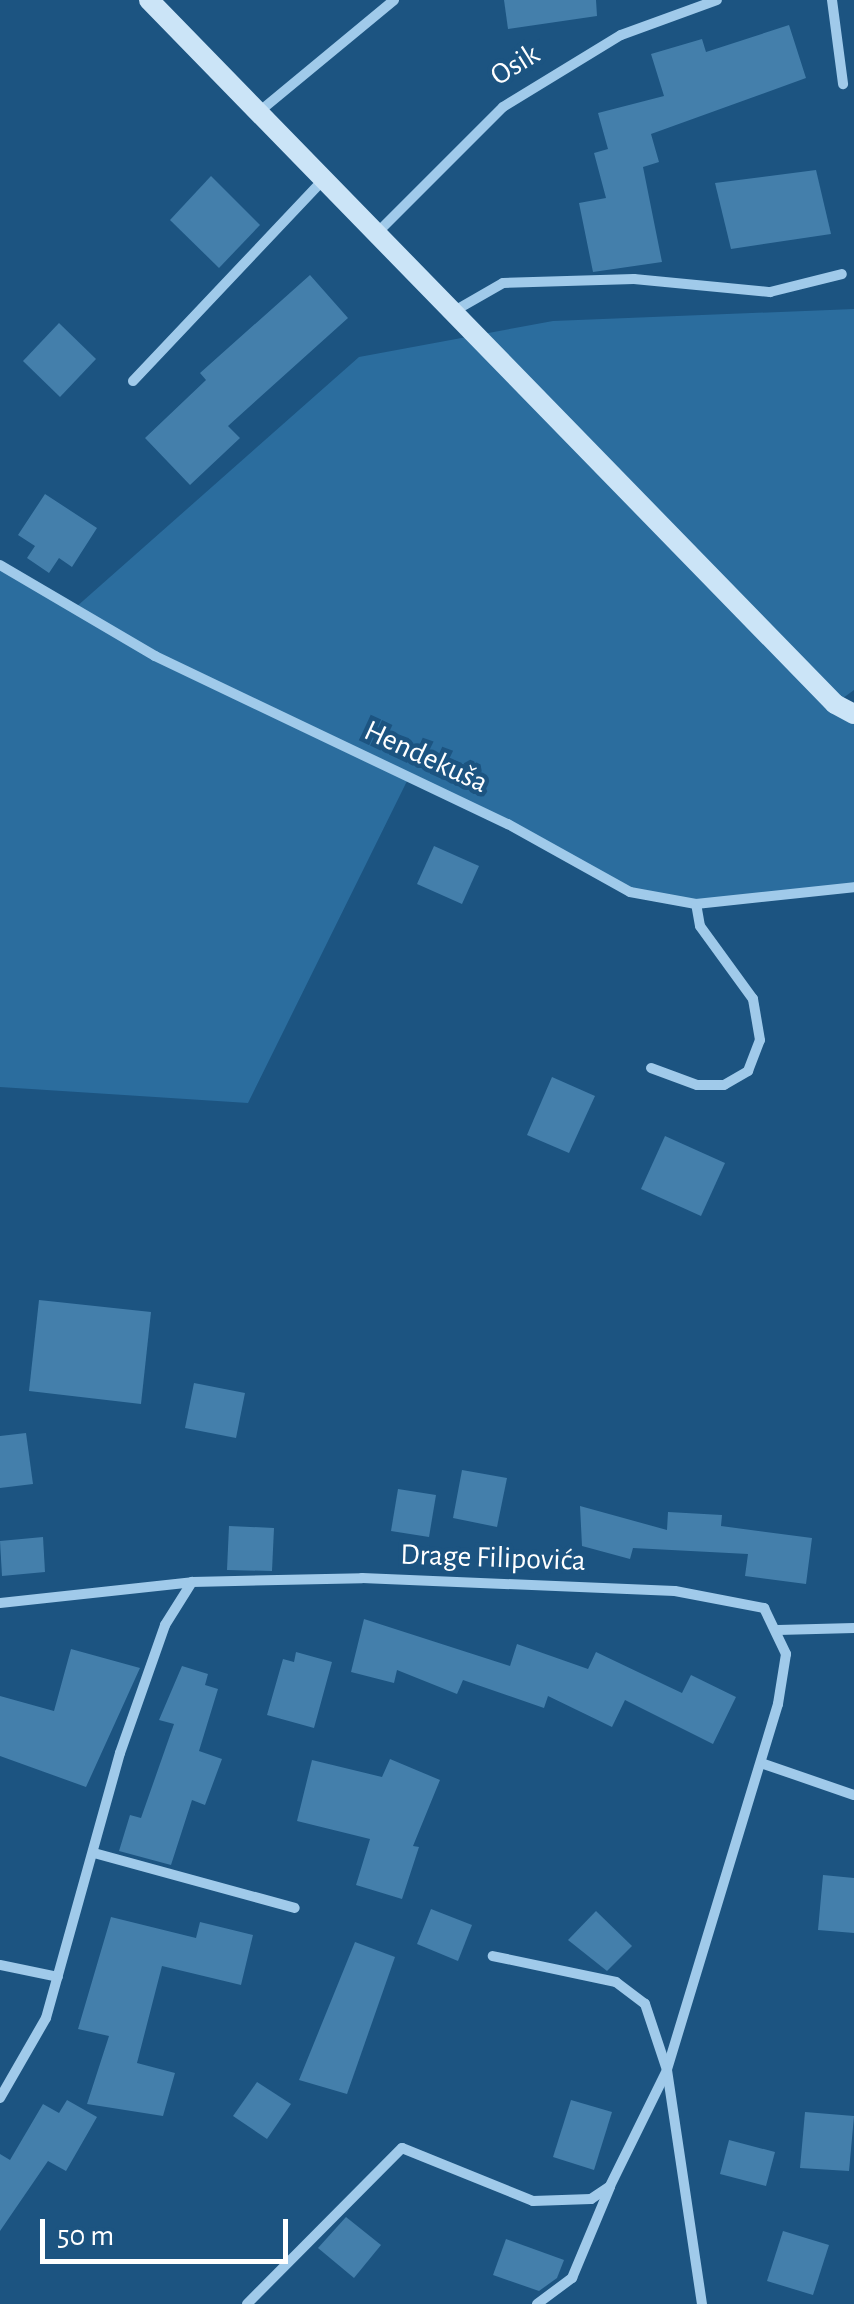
<!DOCTYPE html>
<meta charset="utf-8">
<style>
body{margin:0}
#map{position:relative;width:854px;height:2304px;overflow:hidden;background:#1c5481;font-family:"Alegreya Sans",sans-serif}
div>[style]{position:absolute}
.green>*{inset:0;background:#2b6d9e}
.building>*{inset:0;background:#447fab}
.street>*{height:10px;margin:-5px;padding:0 5px;transform-origin:5px;border-radius:5px;background:#a0caea}
.secondary>*{height:20px;margin:-10px;padding:0 10px;transform-origin:10px;border-radius:10px;background:#cbe4f7}
span{translate:-50% -50%;white-space:nowrap;text-align:center;line-height:1.15;-webkit-text-stroke:9px #1c5481;paint-order:stroke}
.street-label{font-size:30px;color:#fff}
.scale{position:absolute;left:40px;top:2219px;width:248px;height:45px;box-sizing:border-box;border:5px solid #fff;border-top:0;padding-left:12px;font-size:30px;line-height:35px;white-space:nowrap;color:#fff;-webkit-text-stroke:8px #1c5481;paint-order:stroke}
</style>
<div id="map">
<div class="green">
<div style="clip-path:polygon(854px 309px,854px 690px,835px 704px,854px 724px,854px 887px,696px 904px,630px 892px,409px 777px,248px 1103px,0 1087px,0 565px,75px 608px,359px 357px,553px 321px)"></div>
</div>
<div class="building">
<div style="clip-path:polygon(504px 0,596px 0,597px 16px,508px 29px)"></div>
<div style="clip-path:polygon(789px 25px,806px 78px,651px 134px,659px 162px,643px 167px,662px 262px,593px 272px,579px 203px,606px 198px,594px 153px,608px 149px,598px 113px,664px 96px,651px 54px,702px 39px,706px 52px)"></div>
<div style="clip-path:polygon(816px 170px,831px 234px,731px 249px,715px 183px)"></div>
<div style="clip-path:polygon(211px 176px,260px 225px,219px 268px,170px 220px)"></div>
<div style="clip-path:polygon(310px 275px,348px 318px,228px 426px,240px 438px,190px 485px,145px 438px,206px 380px,200px 373px)"></div>
<div style="clip-path:polygon(59px 323px,96px 359px,60px 397px,23px 361px)"></div>
<div style="clip-path:polygon(45px 494px,97px 528px,72px 567px,59px 558px,49px 573px,27px 558px,35px 546px,18px 535px)"></div>
<div style="clip-path:polygon(434px 846px,479px 866px,462px 904px,417px 884px)"></div>
<div style="clip-path:polygon(552px 1077px,595px 1096px,569px 1153px,527px 1135px)"></div>
<div style="clip-path:polygon(665px 1136px,725px 1163px,701px 1216px,641px 1189px)"></div>
<div style="clip-path:polygon(39px 1300px,151px 1312px,141px 1404px,29px 1391px)"></div>
<div style="clip-path:polygon(194px 1383px,245px 1393px,236px 1438px,185px 1428px)"></div>
<div style="clip-path:polygon(26px 1433px,33px 1484px,0 1488px,0 1436px)"></div>
<div style="clip-path:polygon(462px 1470px,507px 1478px,497px 1527px,453px 1518px)"></div>
<div style="clip-path:polygon(398px 1489px,436px 1495px,429px 1537px,391px 1531px)"></div>
<div style="clip-path:polygon(580px 1506px,667px 1530px,668px 1512px,722px 1515px,721px 1526px,812px 1538px,806px 1584px,745px 1576px,748px 1554px,633px 1548px,630px 1559px,582px 1546px)"></div>
<div style="clip-path:polygon(229px 1526px,274px 1528px,272px 1571px,227px 1570px)"></div>
<div style="clip-path:polygon(43px 1537px,45px 1572px,2px 1576px,0 1541px)"></div>
<div style="clip-path:polygon(364px 1619px,510px 1666px,517px 1644px,588px 1669px,596px 1652px,682px 1693px,691px 1675px,736px 1697px,713px 1744px,625px 1700px,612px 1727px,548px 1696px,544px 1708px,463px 1680px,457px 1694px,397px 1670px,394px 1683px,351px 1672px)"></div>
<div style="clip-path:polygon(71px 1649px,140px 1668px,86px 1787px,0 1756px,0 1696px,54px 1711px)"></div>
<div style="clip-path:polygon(296px 1652px,332px 1662px,314px 1728px,267px 1715px,283px 1659px,294px 1662px)"></div>
<div style="clip-path:polygon(182px 1666px,208px 1674px,205px 1685px,218px 1689px,199px 1751px,222px 1759px,205px 1805px,192px 1800px,171px 1865px,119px 1851px,130px 1815px,141px 1818px,174px 1724px,159px 1720px)"></div>
<div style="clip-path:polygon(390px 1759px,440px 1780px,413px 1846px,419px 1847px,402px 1899px,356px 1885px,370px 1839px,297px 1821px,312px 1760px,382px 1777px)"></div>
<div style="clip-path:polygon(823px 1875px,854px 1878px,854px 1933px,818px 1930px)"></div>
<div style="clip-path:polygon(431px 1909px,472px 1925px,458px 1961px,417px 1944px)"></div>
<div style="clip-path:polygon(596px 1911px,632px 1946px,607px 1971px,568px 1940px)"></div>
<div style="clip-path:polygon(111px 1917px,196px 1938px,200px 1922px,253px 1935px,241px 1985px,162px 1966px,137px 2063px,175px 2073px,163px 2116px,87px 2104px,109px 2036px,78px 2029px)"></div>
<div style="clip-path:polygon(355px 1942px,395px 1957px,347px 2094px,299px 2080px)"></div>
<div style="clip-path:polygon(257px 2082px,291px 2104px,267px 2139px,233px 2116px)"></div>
<div style="clip-path:polygon(67px 2100px,97px 2117px,66px 2171px,48px 2161px,0 2231px,0 2154px,10px 2160px,43px 2104px,59px 2113px)"></div>
<div style="clip-path:polygon(571px 2100px,612px 2112px,594px 2170px,553px 2157px)"></div>
<div style="clip-path:polygon(805px 2112px,854px 2116px,849px 2171px,800px 2168px)"></div>
<div style="clip-path:polygon(729px 2140px,775px 2152px,766px 2186px,720px 2174px)"></div>
<div style="clip-path:polygon(346px 2217px,381px 2245px,354px 2278px,318px 2248px)"></div>
<div style="clip-path:polygon(783px 2231px,829px 2245px,813px 2295px,767px 2281px)"></div>
<div style="clip-path:polygon(506px 2239px,564px 2260px,557px 2278px,539px 2291px,493px 2275px)"></div>
</div>
<div class="street">
<div style="left:832px;top:0;width:85px;rotate:82.5deg"></div>
<div style="left:260px;top:111px;width:174px;rotate:-39.6deg"></div>
<div style="left:379px;top:231px;width:175px;rotate:-45deg"></div>
<div style="left:503px;top:107px;width:138px;rotate:-31.4deg"></div>
<div style="left:621px;top:35px;width:102px;rotate:-20deg"></div>
<div style="left:456px;top:310px;width:54px;rotate:-29.9deg"></div>
<div style="left:503px;top:283px;width:131px;rotate:-1.7deg"></div>
<div style="left:634px;top:279px;width:137px;rotate:5.5deg"></div>
<div style="left:770px;top:292px;width:74px;rotate:-14deg"></div>
<div style="left:133px;top:381px;width:279px;rotate:-46.6deg"></div>
<div style="left:0;top:565px;width:180px;rotate:30.4deg"></div>
<div style="left:155px;top:656px;width:391px;rotate:25.5deg"></div>
<div style="left:508px;top:824px;width:140px;rotate:29.1deg"></div>
<div style="left:630px;top:892px;width:67px;rotate:10.3deg"></div>
<div style="left:696px;top:904px;width:159px;rotate:-6.1deg"></div>
<div style="left:651px;top:1068px;width:49px;rotate:20.3deg"></div>
<div style="left:697px;top:1085px;width:27px"></div>
<div style="left:724px;top:1085px;width:28px;rotate:-30deg"></div>
<div style="left:748px;top:1071px;width:33px;rotate:-69deg"></div>
<div style="left:760px;top:1040px;width:42px;rotate:-99.7deg"></div>
<div style="left:753px;top:999px;width:90px;rotate:-126deg"></div>
<div style="left:700px;top:926px;width:22px;rotate:-100deg"></div>
<div style="left:0;top:1603px;width:193px;rotate:-6.2deg"></div>
<div style="left:192px;top:1582px;width:170px;rotate:-1.3deg"></div>
<div style="left:362px;top:1578px;width:313px;rotate:2.4deg"></div>
<div style="left:675px;top:1591px;width:91px;rotate:10.8deg"></div>
<div style="left:764px;top:1608px;width:51px;rotate:64.4deg"></div>
<div style="left:786px;top:1654px;width:51px;rotate:99.1deg"></div>
<div style="left:778px;top:1704px;width:382px;rotate:106.9deg"></div>
<div style="left:667px;top:2070px;width:237px;rotate:81.5deg"></div>
<div style="left:778px;top:1630px;width:76px;rotate:-1.5deg"></div>
<div style="left:761px;top:1763px;width:98px;rotate:19deg"></div>
<div style="left:94px;top:1853px;width:208px;rotate:15.3deg"></div>
<div style="left:0;top:1965px;width:59px;rotate:11.7deg"></div>
<div style="left:0;top:2098px;width:92px;rotate:-60.1deg"></div>
<div style="left:46px;top:2018px;width:275px;rotate:-74.4deg"></div>
<div style="left:120px;top:1753px;width:136px;rotate:-70.6deg"></div>
<div style="left:165px;top:1625px;width:51px;rotate:-57.9deg"></div>
<div style="left:247px;top:2304px;width:220px;rotate:-45.2deg"></div>
<div style="left:402px;top:2148px;width:141px;rotate:22deg"></div>
<div style="left:533px;top:2201px;width:58px;rotate:-2deg"></div>
<div style="left:591px;top:2199px;width:23px;rotate:-34deg"></div>
<div style="left:610px;top:2186px;width:129px;rotate:-63.8deg"></div>
<div style="left:667px;top:2070px;width:70px;rotate:-108.4deg"></div>
<div style="left:645px;top:2004px;width:36px;rotate:-143deg"></div>
<div style="left:616px;top:1982px;width:126px;rotate:-168.1deg"></div>
<div style="left:537px;top:2304px;width:44px;rotate:-36.6deg"></div>
<div style="left:572px;top:2278px;width:99px;rotate:-67.3deg"></div>
</div>
<div class="secondary">
<div style="left:149px;top:0;width:983px;rotate:45.74deg"></div>
<div style="left:835px;top:704px;width:21px;rotate:28deg"></div>
</div>
<div class="street-label">
<span style="left:515px;top:65px;rotate:-32deg">Osik</span>
<span style="left:426px;top:757px;rotate:25deg">Hendekuša</span>
<span style="left:493px;top:1558px;rotate:2deg">Drage Filipovića</span>
</div>
<div class="scale">50 m</div>
</div>
